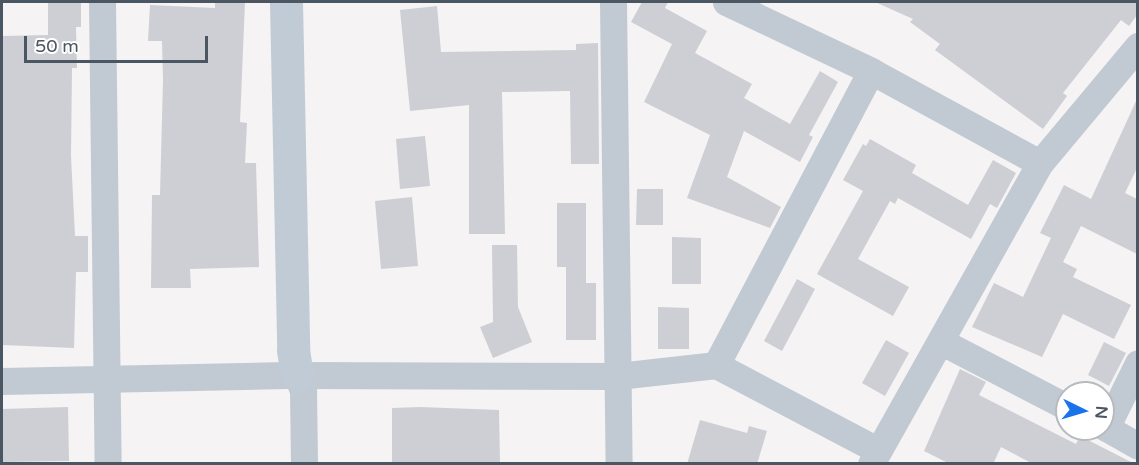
<!DOCTYPE html>
<style>
body{margin:0}
#map{position:relative;width:1139px;height:465px;overflow:hidden;background:#f5f3f3;font-family:"Varela Round",sans-serif}
div>[style]{position:absolute}
.building>*{inset:0;background:#cdcfd5}
.street>*{height:27px;margin:-13.5px;padding:0 13.5px;transform-origin:13.5px;border-radius:13.5px;background:#c1cad2}
.secondary>*{height:33px;margin:-16.5px;padding:0 16.5px;transform-origin:16.5px;border-radius:16.5px;background:#c1cbd6}
span{translate:-50% -50%;white-space:nowrap;text-align:center;line-height:1.15;-webkit-text-stroke:4.5px #fff;paint-order:stroke}
.frame{position:absolute;inset:0;border:3px solid #4a5661;pointer-events:none}
.north{position:absolute;left:1055px;top:381px;width:60px;height:60px;box-sizing:border-box;background:#fff;border:2px solid #b7bbc0;border-radius:50%;rotate:95deg;font-size:16px;font-weight:700;line-height:24px;text-align:center;color:#4a5661}
.north::after{content:'';display:block;margin:auto;width:21px;height:27px;background:#1a73e8;clip-path:polygon(50% 0,100% 100%,50% 72%,0 100%)}
.scale{position:absolute;left:24px;top:36px;width:184px;height:27px;box-sizing:border-box;border:3px solid #4a5661;border-top:0;padding-left:8px;font-size:18px;line-height:21px;white-space:nowrap;color:#4a5661;-webkit-text-stroke:4px #fff;paint-order:stroke}
</style>
<div id="map">
<div class="building">
<div style="clip-path:polygon(48px 2px,81px 2px,81px 27px,76px 27px,77px 68px,72px 68px,71px 156px,75px 236px,88px 236px,88px 272px,76px 272px,74px 348px,2px 345px,2px 36px,48px 35px)"></div>
<div style="clip-path:polygon(215px 2px,245px 2px,240px 122px,247px 123px,245px 163px,256px 163px,259px 267px,190px 269px,191px 288px,151px 288px,152px 195px,160px 195px,163px 80px,162px 41px,148px 41px,150px 5px,215px 8px)"></div>
<div style="clip-path:polygon(642px 2px,668px 2px,665px 8px,707px 31px,695px 53px,752px 84px,744px 98px,790px 124px,820px 71px,838px 82px,809px 135px,813px 137px,800px 162px,744px 131px,727px 177px,781px 207px,770px 228px,687px 198px,710px 135px,644px 102px,672px 44px,631px 22px)"></div>
<div style="clip-path:polygon(875px 2px,1137px 2px,1137px 15px,1129px 26px,1121px 20px,1063px 93px,1067px 96px,1043px 129px,935px 50px,940px 44px,910px 22px,913px 19px)"></div>
<div style="clip-path:polygon(437px 6px,441px 52px,576px 50px,576px 44px,598px 43px,599px 164px,571px 164px,570px 91px,502px 92px,505px 234px,469px 234px,469px 105px,410px 111px,400px 10px)"></div>
<div style="clip-path:polygon(1137px 99px,1137px 168px,1125px 193px,1137px 199px,1137px 254px,1081px 226px,1063px 262px,1077px 269px,1073px 277px,1131px 305px,1114px 339px,1063px 314px,1042px 357px,972px 327px,994px 283px,1023px 297px,1051px 238px,1040px 233px,1064px 185px,1091px 199px)"></div>
<div style="clip-path:polygon(425px 136px,430px 186px,400px 189px,396px 139px)"></div>
<div style="clip-path:polygon(870px 139px,916px 165px,912px 173px,968px 205px,993px 160px,1016px 173px,997px 208px,990px 204px,971px 239px,898px 198px,895px 204px,890px 201px,858px 259px,909px 287px,893px 316px,817px 274px,863px 191px,843px 180px,863px 144px,866px 146px)"></div>
<div style="clip-path:polygon(637px 189px,663px 189px,663px 225px,636px 225px)"></div>
<div style="clip-path:polygon(412px 197px,418px 266px,381px 269px,375px 201px)"></div>
<div style="clip-path:polygon(557px 203px,586px 203px,586px 283px,596px 283px,596px 340px,566px 340px,566px 267px,557px 267px)"></div>
<div style="clip-path:polygon(672px 237px,701px 238px,701px 284px,672px 284px)"></div>
<div style="clip-path:polygon(492px 245px,517px 245px,518px 307px,532px 342px,493px 358px,480px 327px,493px 322px)"></div>
<div style="clip-path:polygon(797px 279px,815px 289px,782px 351px,764px 341px)"></div>
<div style="clip-path:polygon(658px 307px,689px 308px,689px 349px,658px 349px)"></div>
<div style="clip-path:polygon(886px 340px,909px 353px,885px 396px,862px 383px)"></div>
<div style="clip-path:polygon(1104px 342px,1126px 353px,1109px 386px,1088px 375px)"></div>
<div style="clip-path:polygon(960px 369px,986px 382px,979px 395px,1076px 444px,1080px 436px,1135px 464px,1033px 464px,1001px 447px,993px 464px,950px 464px,924px 451px)"></div>
<div style="clip-path:polygon(68px 407px,69px 461px,2px 462px,2px 409px)"></div>
<div style="clip-path:polygon(420px 407px,499px 410px,500px 464px,392px 464px,392px 408px)"></div>
<div style="clip-path:polygon(700px 420px,747px 433px,749px 426px,767px 431px,757px 464px,687px 464px)"></div>
</div>
<div class="street">
<div style="left:102px;top:2px;width:462px;rotate:89.3deg"></div>
<div style="left:613px;top:2px;width:462px;rotate:89.3deg"></div>
<div style="left:726px;top:2px;width:161px;rotate:25.4deg"></div>
<div style="left:871px;top:71px;width:192px;rotate:28.6deg"></div>
<div style="left:942px;top:342px;width:141px;rotate:27.5deg"></div>
<div style="left:716px;top:365px;width:182px;rotate:27.8deg"></div>
<div style="left:297px;top:375px;width:17px;rotate:69deg"></div>
<div style="left:303px;top:391px;width:73px;rotate:89.2deg"></div>
<div style="left:2px;top:381px;width:295px;rotate:-1.2deg"></div>
<div style="left:297px;top:375px;width:321px;rotate:0.2deg"></div>
<div style="left:618px;top:376px;width:99px;rotate:-6.4deg"></div>
<div style="left:716px;top:365px;width:332px;rotate:-62.2deg"></div>
<div style="left:1103px;top:426px;width:40px;rotate:29.7deg"></div>
<div style="left:1106px;top:428px;width:72px;rotate:-63.8deg"></div>
<div style="left:871px;top:464px;width:345px;rotate:-60.7deg"></div>
<div style="left:1040px;top:163px;width:153px;rotate:-50.1deg"></div>
</div>
<div class="secondary">
<div style="left:286px;top:2px;width:348px;rotate:88.8deg"></div>
<div style="left:293px;top:350px;width:25px;rotate:81deg"></div>
</div>
<div class="frame"></div>
<div class="north">N</div>
<div class="scale">50 m</div>
</div>
